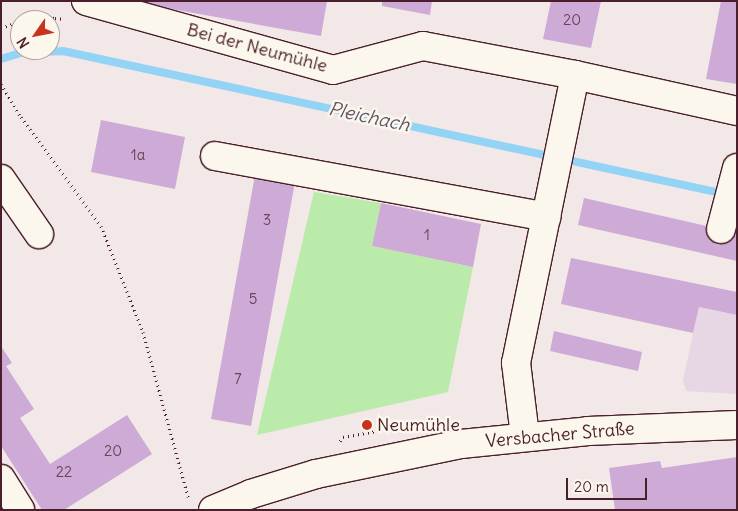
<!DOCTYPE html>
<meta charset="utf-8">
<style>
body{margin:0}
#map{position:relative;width:738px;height:511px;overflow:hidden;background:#f2e8e8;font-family:Delius,sans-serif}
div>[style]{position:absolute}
.built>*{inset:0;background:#e7d6e3}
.green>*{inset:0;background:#baebab}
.stream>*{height:8px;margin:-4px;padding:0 4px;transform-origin:4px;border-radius:4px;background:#93d3f5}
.building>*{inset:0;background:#ceabd6}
.path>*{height:3px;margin-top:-1.5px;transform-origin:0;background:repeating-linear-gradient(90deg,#4a1f2b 0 1px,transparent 0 5px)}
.roads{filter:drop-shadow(1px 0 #4a1f2b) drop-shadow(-1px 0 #4a1f2b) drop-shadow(0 1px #4a1f2b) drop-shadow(0 -1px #4a1f2b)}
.minor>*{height:28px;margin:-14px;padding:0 14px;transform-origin:14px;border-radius:14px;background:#fbf7ec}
.major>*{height:28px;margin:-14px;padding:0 14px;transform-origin:14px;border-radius:14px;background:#fbf7ec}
.dots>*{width:14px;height:14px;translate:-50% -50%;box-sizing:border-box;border:2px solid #fbf7ec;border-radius:50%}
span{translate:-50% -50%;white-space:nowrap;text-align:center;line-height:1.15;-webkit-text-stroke:5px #fbf7ec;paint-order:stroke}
.number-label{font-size:15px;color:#6b4256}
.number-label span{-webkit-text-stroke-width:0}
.street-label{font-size:18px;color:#4a1f2b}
.poi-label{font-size:18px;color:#4a1f2b}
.left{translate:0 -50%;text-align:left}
.water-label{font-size:19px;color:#605568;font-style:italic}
.frame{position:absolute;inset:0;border:2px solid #4a1f2b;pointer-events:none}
.north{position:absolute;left:10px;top:10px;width:50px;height:50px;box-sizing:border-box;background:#fbf7ec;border:1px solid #b4a19f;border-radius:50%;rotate:237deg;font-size:14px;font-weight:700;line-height:20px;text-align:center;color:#4a1f2b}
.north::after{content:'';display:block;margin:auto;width:18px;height:22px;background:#c8321e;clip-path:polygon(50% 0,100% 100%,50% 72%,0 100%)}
.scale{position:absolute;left:566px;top:478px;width:81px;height:22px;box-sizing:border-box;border:2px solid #4a1f2b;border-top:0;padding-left:6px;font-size:15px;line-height:18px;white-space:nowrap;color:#4a1f2b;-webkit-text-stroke:4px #fbf7ec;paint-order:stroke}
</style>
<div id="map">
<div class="built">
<div style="clip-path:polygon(699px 307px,737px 315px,737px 394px,686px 391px,683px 380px)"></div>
</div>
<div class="green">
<div style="clip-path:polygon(314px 192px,381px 203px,372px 246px,473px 267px,448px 392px,257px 435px)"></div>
</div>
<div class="stream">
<div style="left:1px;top:59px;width:24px;rotate:-17deg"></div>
<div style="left:24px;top:52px;width:39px;rotate:-1deg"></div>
<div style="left:63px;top:51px;width:677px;rotate:12.19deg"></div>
</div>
<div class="building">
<div style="clip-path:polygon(145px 1px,327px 1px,321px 36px,144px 4px)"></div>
<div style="clip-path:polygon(382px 1px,432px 1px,430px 15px,382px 6px)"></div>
<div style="clip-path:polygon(551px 1px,601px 1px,591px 48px,543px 39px)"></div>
<div style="clip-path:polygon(721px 1px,737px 1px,737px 84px,706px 79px)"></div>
<div style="clip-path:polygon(101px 120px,185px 137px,175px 189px,91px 172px)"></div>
<div style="clip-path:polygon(255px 175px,295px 182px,251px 426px,211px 419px)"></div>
<div style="clip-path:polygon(584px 198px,737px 233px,737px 261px,578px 225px)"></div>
<div style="clip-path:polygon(381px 203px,481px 224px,473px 267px,372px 246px)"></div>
<div style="clip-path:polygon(571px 258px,737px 292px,737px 315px,699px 307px,693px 333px,561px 304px)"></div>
<div style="clip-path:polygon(554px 331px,642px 352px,638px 371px,550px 351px)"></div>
<div style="clip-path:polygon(1px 346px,12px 363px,6px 366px,34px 409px,20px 418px,50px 464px,127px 415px,152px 454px,64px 510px,42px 510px,1px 446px)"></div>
<div style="clip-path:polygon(737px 457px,737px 510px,615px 510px,609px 468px,660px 461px,662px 468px)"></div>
</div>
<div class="path">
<div style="left:23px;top:20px;width:32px;rotate:-4deg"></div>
<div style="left:55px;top:18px;width:10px;rotate:6deg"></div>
<div style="left:1px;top:28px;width:20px;rotate:-20deg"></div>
<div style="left:1px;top:84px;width:39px;rotate:59deg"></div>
<div style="left:21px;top:117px;width:135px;rotate:53.7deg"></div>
<div style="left:101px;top:226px;width:114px;rotate:68.4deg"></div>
<div style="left:143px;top:332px;width:171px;rotate:74.7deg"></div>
<div style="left:340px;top:441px;width:5px;rotate:-53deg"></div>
<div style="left:343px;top:437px;width:36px;rotate:-10deg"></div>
</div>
<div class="roads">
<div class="minor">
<div style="left:86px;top:1px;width:256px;rotate:15.6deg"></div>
<div style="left:333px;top:70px;width:93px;rotate:-14.9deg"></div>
<div style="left:423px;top:46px;width:155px;rotate:10.8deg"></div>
<div style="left:575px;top:75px;width:166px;rotate:12.5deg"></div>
<div style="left:215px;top:156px;width:337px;rotate:10.4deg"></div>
<div style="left:1px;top:179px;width:67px;rotate:55.4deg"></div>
<div style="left:721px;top:229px;width:63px;rotate:-75.3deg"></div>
<div style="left:525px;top:436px;width:74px;rotate:-97deg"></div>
<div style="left:516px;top:363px;width:294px;rotate:-78.4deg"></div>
<div style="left:1px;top:479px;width:36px;rotate:58deg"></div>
</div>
<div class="major">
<div style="left:213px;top:510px;width:41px;rotate:-22.8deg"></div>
<div style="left:251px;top:494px;width:68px;rotate:-17.1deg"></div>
<div style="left:316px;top:474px;width:148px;rotate:-11.7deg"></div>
<div style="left:461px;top:444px;width:128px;rotate:-5.8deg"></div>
<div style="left:588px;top:431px;width:149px;rotate:-2.3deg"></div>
</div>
</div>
<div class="dots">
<div style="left:367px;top:425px;background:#c8321e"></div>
</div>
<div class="number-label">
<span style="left:572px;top:20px">20</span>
<span style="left:138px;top:155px">1a</span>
<span style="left:267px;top:220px">3</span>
<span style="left:427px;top:235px">1</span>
<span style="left:253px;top:299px">5</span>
<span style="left:238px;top:379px">7</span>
<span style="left:113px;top:451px">20</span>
<span style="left:64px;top:472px">22</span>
</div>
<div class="street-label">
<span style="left:257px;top:48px;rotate:15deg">Bei der Neumühle</span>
<span style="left:560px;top:435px;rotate:-5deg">Versbacher Straße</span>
</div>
<div class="poi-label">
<span class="left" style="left:377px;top:425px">Neumühle</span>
</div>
<div class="water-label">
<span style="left:369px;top:117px;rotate:12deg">Pleichach</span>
</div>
<div class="frame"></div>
<div class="north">N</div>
<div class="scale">20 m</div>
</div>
